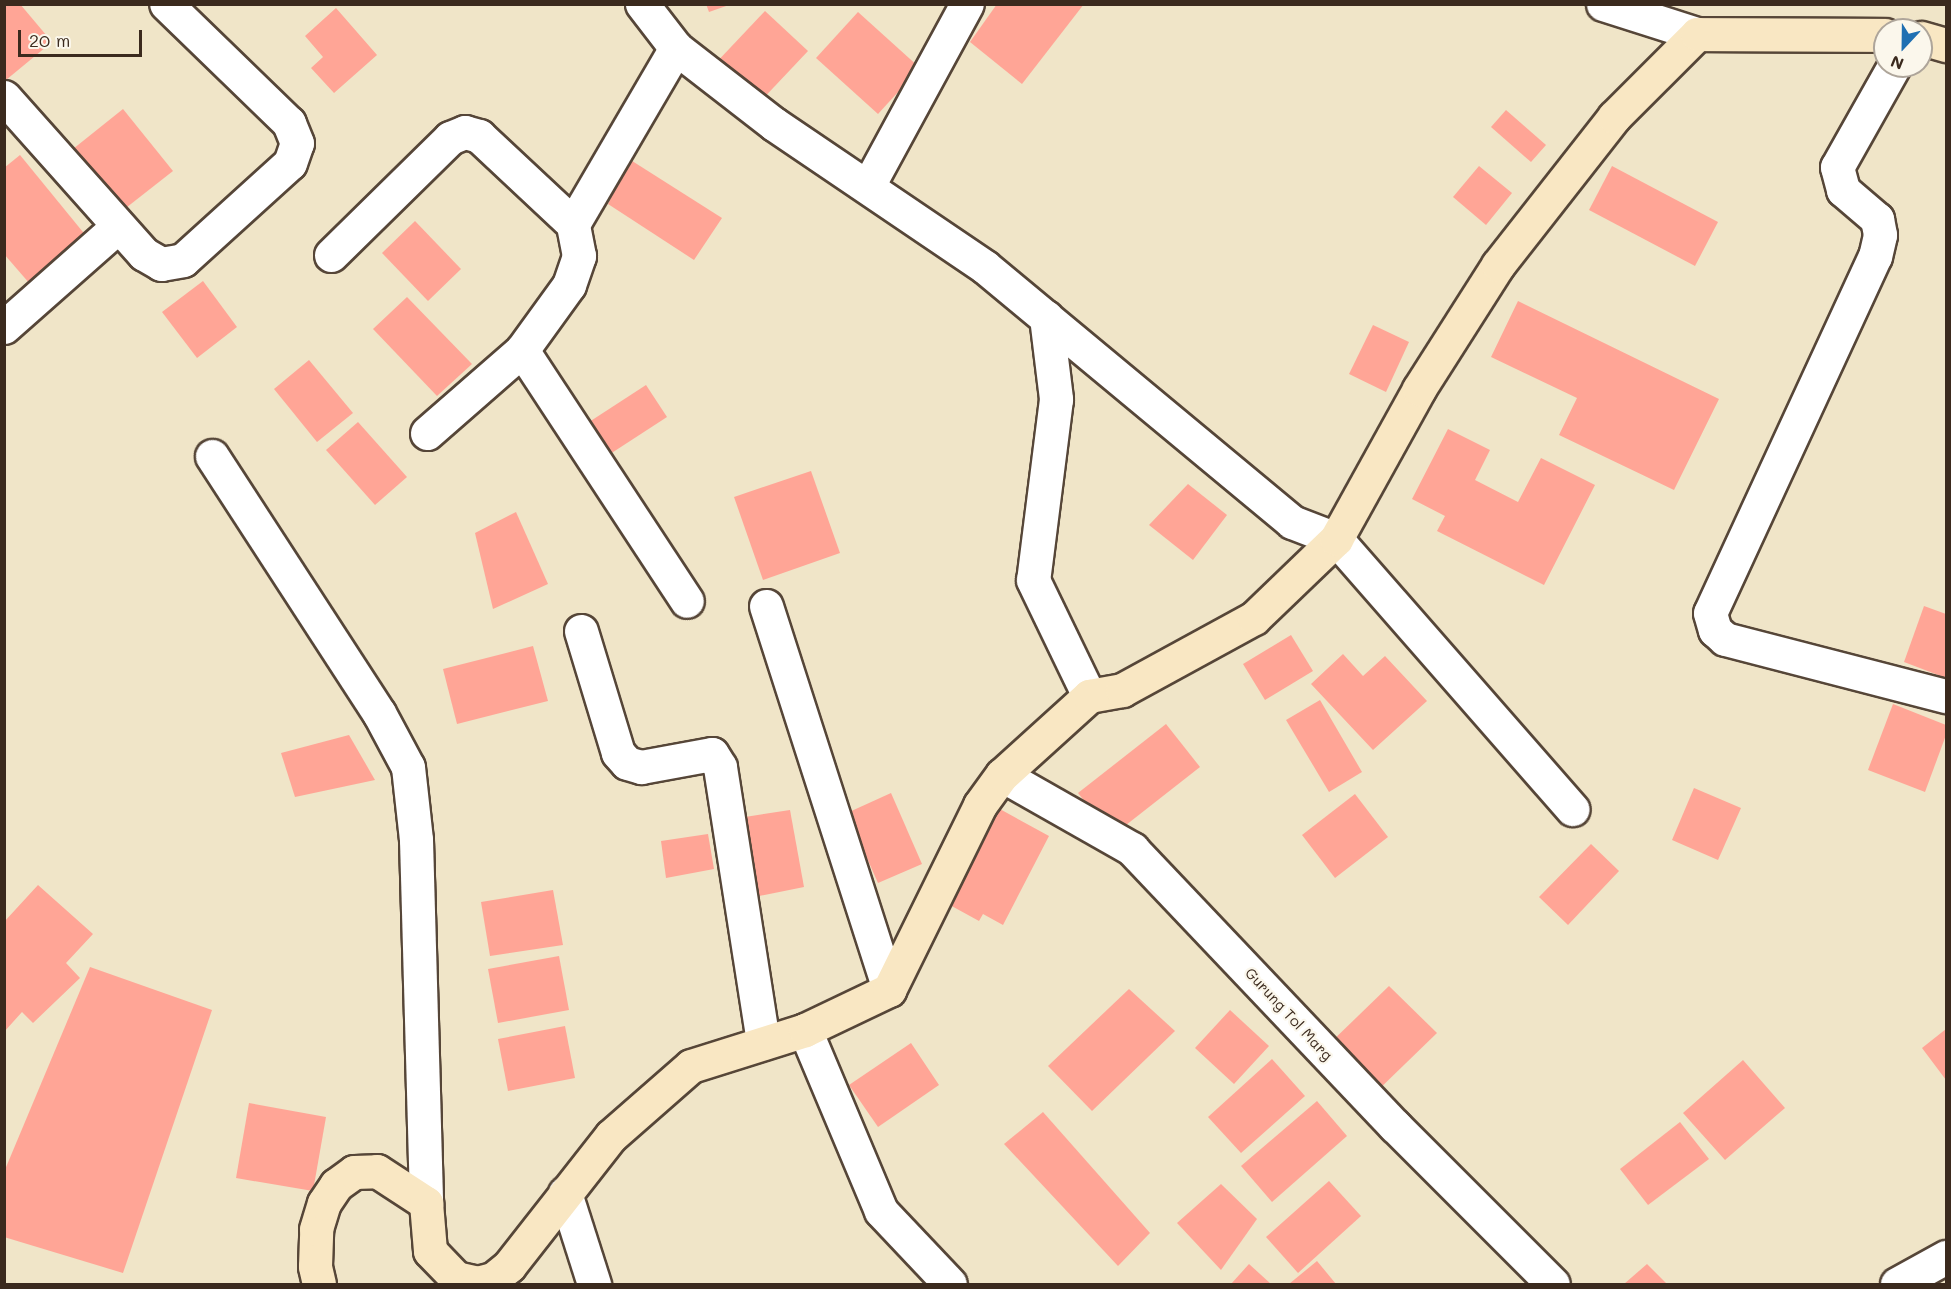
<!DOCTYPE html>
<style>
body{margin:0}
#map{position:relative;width:1951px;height:1289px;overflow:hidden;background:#f0e5c8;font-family:Mali,sans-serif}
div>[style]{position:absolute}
.building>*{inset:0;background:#ffa596}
.roads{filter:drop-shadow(2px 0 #564638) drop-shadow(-2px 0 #564638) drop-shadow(0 2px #564638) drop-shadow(0 -2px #564638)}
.minor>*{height:33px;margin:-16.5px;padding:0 16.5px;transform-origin:16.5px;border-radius:16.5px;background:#fff}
.secondary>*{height:33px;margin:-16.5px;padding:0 16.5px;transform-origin:16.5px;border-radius:16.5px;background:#f9e7c3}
span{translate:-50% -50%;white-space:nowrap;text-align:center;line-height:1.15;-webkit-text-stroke:4.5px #fbf7ec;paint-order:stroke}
.street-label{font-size:15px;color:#3b2a1e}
.frame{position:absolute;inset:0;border:6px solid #3b2a1e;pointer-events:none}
.north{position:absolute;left:1873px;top:18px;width:60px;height:60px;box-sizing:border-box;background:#fbf7ec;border:2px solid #aea59a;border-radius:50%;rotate:202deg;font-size:16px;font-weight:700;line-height:24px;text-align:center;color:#3b2a1e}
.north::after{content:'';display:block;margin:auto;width:21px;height:27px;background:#1f6fb2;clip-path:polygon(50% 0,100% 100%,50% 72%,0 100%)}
.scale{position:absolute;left:18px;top:30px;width:124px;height:27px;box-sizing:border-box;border:3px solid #3b2a1e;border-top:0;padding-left:8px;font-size:18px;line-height:21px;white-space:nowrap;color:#3b2a1e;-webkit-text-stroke:4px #fbf7ec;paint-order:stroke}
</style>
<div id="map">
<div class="building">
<div style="clip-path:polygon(4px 4px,20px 4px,52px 42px,6px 80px)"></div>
<div style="clip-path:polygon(706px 4px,728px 4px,729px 5px,709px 12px)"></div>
<div style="clip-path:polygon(997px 4px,1084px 4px,1022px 84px,970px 42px)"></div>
<div style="clip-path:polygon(336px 8px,377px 55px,334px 93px,311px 68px,323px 57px,305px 36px)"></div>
<div style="clip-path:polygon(765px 11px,808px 51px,756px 106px,713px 66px)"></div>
<div style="clip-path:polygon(858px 12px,920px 68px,878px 114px,816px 58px)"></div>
<div style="clip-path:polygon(123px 109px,173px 171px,122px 211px,73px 149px)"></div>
<div style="clip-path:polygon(1506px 110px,1546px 145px,1531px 162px,1491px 127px)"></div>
<div style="clip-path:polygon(20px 155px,87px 237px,30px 284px,4px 254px,4px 168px)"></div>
<div style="clip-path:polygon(629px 159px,722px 218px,694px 260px,608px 204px)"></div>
<div style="clip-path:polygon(1479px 166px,1512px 193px,1486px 225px,1453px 197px)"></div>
<div style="clip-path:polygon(1612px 166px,1718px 222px,1695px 266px,1589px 210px)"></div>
<div style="clip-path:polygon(415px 221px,461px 269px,428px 301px,382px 253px)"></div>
<div style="clip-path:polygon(203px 281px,237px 327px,197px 358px,162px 312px)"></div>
<div style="clip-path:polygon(407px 297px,472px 364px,437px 396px,373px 329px)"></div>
<div style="clip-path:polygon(1518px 301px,1719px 399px,1674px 490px,1559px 435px,1577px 398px,1491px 357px)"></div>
<div style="clip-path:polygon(1373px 325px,1409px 342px,1386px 392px,1349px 374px)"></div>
<div style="clip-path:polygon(309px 360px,353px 413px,317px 442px,274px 389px)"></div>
<div style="clip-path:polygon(646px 385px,667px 417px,607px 456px,586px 424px)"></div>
<div style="clip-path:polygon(358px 422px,407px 477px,375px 505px,326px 450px)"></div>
<div style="clip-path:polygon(1448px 429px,1490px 450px,1475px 480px,1518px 502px,1541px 458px,1595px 485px,1544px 585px,1437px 531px,1445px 516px,1412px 499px)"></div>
<div style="clip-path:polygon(811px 471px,840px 553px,763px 580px,734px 497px)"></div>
<div style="clip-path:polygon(1188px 484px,1227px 515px,1193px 560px,1149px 525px)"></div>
<div style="clip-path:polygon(516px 512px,548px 584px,493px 609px,475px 533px)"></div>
<div style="clip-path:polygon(1924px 606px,1946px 614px,1946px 678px,1904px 662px)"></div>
<div style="clip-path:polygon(1291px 635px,1313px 671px,1265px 700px,1243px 664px)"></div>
<div style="clip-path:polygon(533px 646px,548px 701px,457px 724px,443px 669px)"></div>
<div style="clip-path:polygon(1343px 654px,1363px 676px,1385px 656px,1427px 701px,1373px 750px,1311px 684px)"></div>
<div style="clip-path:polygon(1320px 700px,1362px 772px,1329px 792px,1286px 720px)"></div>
<div style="clip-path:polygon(1893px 704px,1946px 725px,1946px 735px,1925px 792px,1868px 770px)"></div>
<div style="clip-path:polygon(1166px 724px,1200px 767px,1112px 836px,1078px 793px)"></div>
<div style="clip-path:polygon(349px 735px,375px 780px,295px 797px,281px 753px)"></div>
<div style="clip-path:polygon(1694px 788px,1741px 808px,1718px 860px,1672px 840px)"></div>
<div style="clip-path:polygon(891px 793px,922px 864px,878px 883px,847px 813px)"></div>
<div style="clip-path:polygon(1355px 794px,1388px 837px,1335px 878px,1302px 835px)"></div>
<div style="clip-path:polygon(998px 808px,1049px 836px,1003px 925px,983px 914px,979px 921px,948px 904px)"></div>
<div style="clip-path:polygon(790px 810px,804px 887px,759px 896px,745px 817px)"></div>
<div style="clip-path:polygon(708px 834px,714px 869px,666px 878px,661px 841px)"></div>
<div style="clip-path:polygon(1591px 844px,1619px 871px,1568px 925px,1539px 897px)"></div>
<div style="clip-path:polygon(38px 885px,93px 934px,66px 963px,80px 978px,33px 1023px,22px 1012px,4px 1032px,4px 922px)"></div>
<div style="clip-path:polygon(553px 890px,563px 945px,490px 956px,481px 902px)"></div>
<div style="clip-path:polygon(559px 956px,569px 1010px,498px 1023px,488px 969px)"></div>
<div style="clip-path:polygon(90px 967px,212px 1010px,123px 1273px,4px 1237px,4px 1172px)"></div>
<div style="clip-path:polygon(1389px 986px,1437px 1033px,1373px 1095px,1326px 1047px)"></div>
<div style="clip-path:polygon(1129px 989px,1175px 1031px,1092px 1111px,1048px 1066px)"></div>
<div style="clip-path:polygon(1230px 1010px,1269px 1046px,1234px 1084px,1195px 1048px)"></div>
<div style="clip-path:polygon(565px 1026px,575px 1078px,508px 1091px,498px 1039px)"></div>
<div style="clip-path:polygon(1946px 1029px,1946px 1080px,1922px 1048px)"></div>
<div style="clip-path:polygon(911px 1043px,939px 1085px,878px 1127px,849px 1085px)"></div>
<div style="clip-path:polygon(1272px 1059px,1305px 1096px,1241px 1153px,1208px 1117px)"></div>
<div style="clip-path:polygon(1743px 1060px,1785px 1108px,1725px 1160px,1683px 1113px)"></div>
<div style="clip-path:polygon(1317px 1101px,1347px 1136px,1272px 1202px,1241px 1166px)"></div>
<div style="clip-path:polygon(249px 1103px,326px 1117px,313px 1191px,236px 1178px)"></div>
<div style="clip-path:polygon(1043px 1112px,1150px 1233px,1118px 1266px,1004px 1144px)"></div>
<div style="clip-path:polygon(1680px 1122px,1709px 1159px,1648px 1205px,1620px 1169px)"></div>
<div style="clip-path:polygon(1329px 1181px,1361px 1216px,1298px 1273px,1266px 1237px)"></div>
<div style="clip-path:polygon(1221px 1184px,1257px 1219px,1221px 1270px,1177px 1223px)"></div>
<div style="clip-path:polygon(1317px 1261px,1336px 1284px,1289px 1284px)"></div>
<div style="clip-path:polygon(1249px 1264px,1271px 1284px,1231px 1284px)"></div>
<div style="clip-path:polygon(1647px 1264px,1667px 1284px,1624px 1284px)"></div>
</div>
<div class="roads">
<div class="minor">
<div style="left:642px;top:4px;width:56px;rotate:52.3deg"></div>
<div style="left:676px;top:48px;width:124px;rotate:37.8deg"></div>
<div style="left:774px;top:124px;width:255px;rotate:34.1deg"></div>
<div style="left:985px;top:267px;width:399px;rotate:39.7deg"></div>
<div style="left:1292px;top:522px;width:47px;rotate:21.1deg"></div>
<div style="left:1336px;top:539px;width:359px;rotate:48.8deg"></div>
<div style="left:1603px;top:4px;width:99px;rotate:17.7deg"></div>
<div style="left:1894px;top:66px;width:116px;rotate:119.4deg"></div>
<div style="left:1837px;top:167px;width:24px;rotate:75deg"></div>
<div style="left:1843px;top:190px;width:45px;rotate:40.5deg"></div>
<div style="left:1877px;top:219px;width:16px;rotate:79deg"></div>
<div style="left:1880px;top:235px;width:22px;rotate:103deg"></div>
<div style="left:1875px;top:256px;width:393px;rotate:114.8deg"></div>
<div style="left:1710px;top:613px;width:18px;rotate:74deg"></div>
<div style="left:1715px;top:630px;width:13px;rotate:42deg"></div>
<div style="left:1725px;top:639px;width:228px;rotate:14.5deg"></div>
<div style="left:4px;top:97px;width:210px;rotate:48.3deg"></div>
<div style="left:144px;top:254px;width:20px;rotate:30deg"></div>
<div style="left:161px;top:264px;width:22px;rotate:-10deg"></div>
<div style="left:183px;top:260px;width:144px;rotate:-42.2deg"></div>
<div style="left:290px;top:163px;width:21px;rotate:-71deg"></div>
<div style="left:297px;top:143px;width:22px;rotate:-112deg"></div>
<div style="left:289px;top:123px;width:171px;rotate:-135.9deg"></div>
<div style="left:868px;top:186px;width:207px;rotate:-61.5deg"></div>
<div style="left:331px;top:255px;width:167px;rotate:-44.5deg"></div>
<div style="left:450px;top:138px;width:16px;rotate:-22deg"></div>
<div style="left:465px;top:132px;width:15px;rotate:16deg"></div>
<div style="left:479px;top:136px;width:129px;rotate:43.1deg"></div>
<div style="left:1046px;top:317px;width:83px;rotate:83deg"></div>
<div style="left:1056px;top:399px;width:182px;rotate:97.2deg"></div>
<div style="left:1033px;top:580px;width:129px;rotate:64.2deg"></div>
<div style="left:4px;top:327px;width:152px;rotate:-41.5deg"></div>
<div style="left:522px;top:350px;width:300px;rotate:56.7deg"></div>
<div style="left:427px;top:433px;width:126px;rotate:-41.1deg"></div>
<div style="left:522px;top:350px;width:80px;rotate:-54.1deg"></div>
<div style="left:569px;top:285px;width:31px;rotate:-71deg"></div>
<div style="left:579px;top:256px;width:33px;rotate:-101deg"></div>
<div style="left:573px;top:224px;width:204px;rotate:-59.7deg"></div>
<div style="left:212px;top:456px;width:306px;rotate:57deg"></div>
<div style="left:379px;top:713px;width:61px;rotate:61.8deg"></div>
<div style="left:408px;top:767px;width:73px;rotate:83.7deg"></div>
<div style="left:416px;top:840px;width:363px;rotate:88.4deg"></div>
<div style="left:766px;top:606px;width:403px;rotate:72.2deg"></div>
<div style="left:581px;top:631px;width:127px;rotate:73.1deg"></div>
<div style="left:618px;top:753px;width:13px;rotate:48deg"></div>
<div style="left:627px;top:763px;width:15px;rotate:16deg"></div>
<div style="left:641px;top:767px;width:72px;rotate:-10.4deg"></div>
<div style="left:712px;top:754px;width:15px;rotate:58deg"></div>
<div style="left:720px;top:767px;width:279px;rotate:81.1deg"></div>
<div style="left:1002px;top:775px;width:150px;rotate:29.6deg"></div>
<div style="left:1132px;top:849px;width:382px;rotate:46.5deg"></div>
<div style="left:1395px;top:1126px;width:223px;rotate:45deg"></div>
<div style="left:805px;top:1030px;width:196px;rotate:67.2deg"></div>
<div style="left:881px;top:1211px;width:100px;rotate:46.6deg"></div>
<div style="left:565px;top:1193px;width:96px;rotate:72.3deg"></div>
<div style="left:1897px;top:1284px;width:56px;rotate:-28.9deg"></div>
</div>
<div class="secondary">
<div style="left:1921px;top:38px;width:26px;rotate:16deg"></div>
<div style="left:319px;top:1284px;width:18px;rotate:-103deg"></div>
<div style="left:315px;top:1266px;width:37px;rotate:-88deg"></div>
<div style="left:316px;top:1229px;width:27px;rotate:-73deg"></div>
<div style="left:324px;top:1203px;width:22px;rotate:-56deg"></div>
<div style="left:336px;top:1185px;width:22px;rotate:-36deg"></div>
<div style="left:354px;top:1172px;width:23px;rotate:-2deg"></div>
<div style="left:377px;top:1171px;width:59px;rotate:33.1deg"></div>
<div style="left:426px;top:1203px;width:48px;rotate:85.2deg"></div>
<div style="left:430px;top:1251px;width:37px;rotate:46deg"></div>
<div style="left:456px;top:1278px;width:22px;rotate:13deg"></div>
<div style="left:477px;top:1283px;width:16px;rotate:-14deg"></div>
<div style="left:493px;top:1279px;width:21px;rotate:-39deg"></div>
<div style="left:509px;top:1266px;width:165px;rotate:-51.9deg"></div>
<div style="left:611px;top:1136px;width:106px;rotate:-41.2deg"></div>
<div style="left:691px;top:1066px;width:120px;rotate:-17.5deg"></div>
<div style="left:805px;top:1030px;width:93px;rotate:-25.5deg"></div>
<div style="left:889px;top:990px;width:206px;rotate:-63.8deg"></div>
<div style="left:980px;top:805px;width:37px;rotate:-54deg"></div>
<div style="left:1002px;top:775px;width:118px;rotate:-42.2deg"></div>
<div style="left:1089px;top:696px;width:34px;rotate:-10deg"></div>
<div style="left:1122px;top:690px;width:150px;rotate:-28.6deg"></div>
<div style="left:1254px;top:618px;width:114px;rotate:-43.9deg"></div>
<div style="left:1336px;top:539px;width:171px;rotate:-61deg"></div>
<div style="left:1419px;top:389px;width:147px;rotate:-57.5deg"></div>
<div style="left:1498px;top:265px;width:188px;rotate:-51.9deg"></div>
<div style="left:1614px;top:117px;width:117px;rotate:-45deg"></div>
<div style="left:1697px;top:34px;width:188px;rotate:0.3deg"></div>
</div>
</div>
<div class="street-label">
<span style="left:1289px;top:1014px;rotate:47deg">Gurung Tol Marg</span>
</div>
<div class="frame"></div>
<div class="north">N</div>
<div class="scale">20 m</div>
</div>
